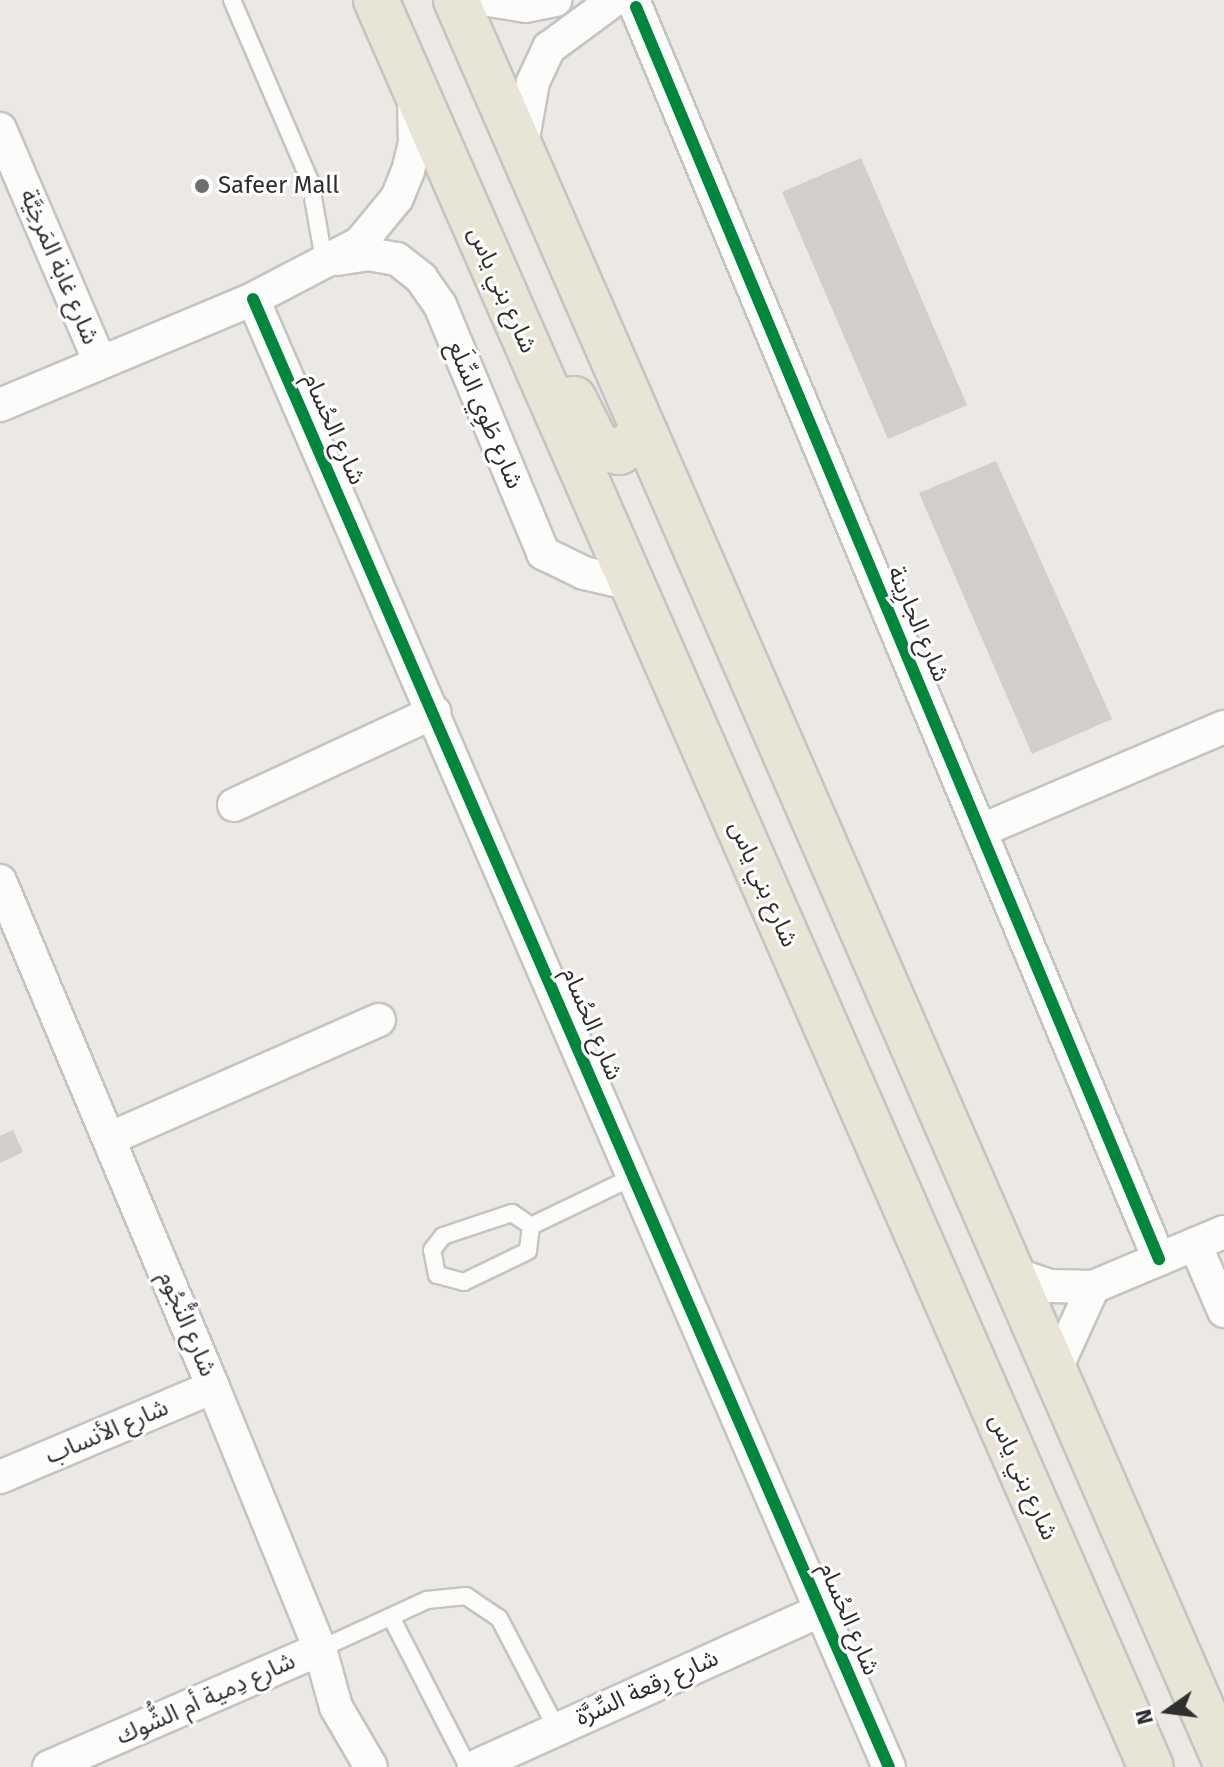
<!DOCTYPE html>
<meta charset="utf-8">
<style>
body{margin:0}
#map{position:relative;width:1224px;height:1767px;overflow:hidden;background:#ece8e4;font-family:"Fira Sans","Noto Sans Arabic",sans-serif}
div>[style]{position:absolute}
.building>*{inset:0;background:#d1cecb}
.roads{filter:drop-shadow(2px 0 #c5c4c5) drop-shadow(-2px 0 #c5c4c5) drop-shadow(0 2px #c5c4c5) drop-shadow(0 -2px #c5c4c5)}
.lane>*{height:16px;margin:-8px;padding:0 8px;transform-origin:8px;border-radius:8px;background:#fcfcfb}
.street>*{height:32px;margin:-16px;padding:0 16px;transform-origin:16px;border-radius:16px;background:#fcfcfb}
.primary>*{height:44px;margin:-22px;padding:0 22px;transform-origin:22px;border-radius:22px;background:#e8e4d6}
.cycleway>*{height:12px;margin:-6px;padding:0 6px;transform-origin:6px;border-radius:6px;background:#00873e}
.dots>*{width:22px;height:22px;translate:-50% -50%;box-sizing:border-box;border:4px solid #fff;border-radius:50%}
span{translate:-50% -50%;white-space:nowrap;text-align:center;line-height:1.15;-webkit-text-stroke:6px #fff;paint-order:stroke}
.poi-label{font-size:24px;color:#2e2e2e}
.left{translate:0 -50%;text-align:left}
.street-label{font-size:24px;color:#2e2e2e}
.north{position:absolute;left:1128px;top:1671px;width:80px;height:80px;-webkit-text-stroke:6px #fff;paint-order:stroke;rotate:256deg;font-size:22px;font-weight:700;line-height:32px;text-align:center;color:#2e2e2e}
.north::after{content:'';display:block;margin:auto;width:28px;height:36px;background:#2e2e2e;clip-path:polygon(50% 0,100% 100%,50% 72%,0 100%)}
</style>
<div id="map">
<div class="building">
<div style="clip-path:polygon(861px 158px,967px 405px,888px 439px,782px 192px)"></div>
<div style="clip-path:polygon(996px 461px,1112px 719px,1032px 754px,919px 493px)"></div>
<div style="clip-path:polygon(13px 1130px,23px 1152px,0 1163px,0 1136px)"></div>
</div>
<div class="roads">
<div class="lane">
<div style="left:232px;top:0;width:197px;rotate:66.7deg"></div>
<div style="left:310px;top:181px;width:85px;rotate:79.9deg"></div>
<div style="left:512px;top:1213px;width:23px;rotate:34deg"></div>
<div style="left:531px;top:1226px;width:25px;rotate:97deg"></div>
<div style="left:528px;top:1251px;width:71px;rotate:154.2deg"></div>
<div style="left:464px;top:1282px;width:28px;rotate:-165deg"></div>
<div style="left:437px;top:1275px;width:25px;rotate:-101deg"></div>
<div style="left:432px;top:1250px;width:18px;rotate:-52deg"></div>
<div style="left:443px;top:1236px;width:73px;rotate:-18.4deg"></div>
<div style="left:531px;top:1226px;width:113px;rotate:-25.7deg"></div>
<div style="left:391px;top:1617px;width:169px;rotate:62.8deg"></div>
<div style="left:320px;top:1649px;width:118px;rotate:-24.6deg"></div>
<div style="left:427px;top:1600px;width:39px;rotate:-6deg"></div>
<div style="left:466px;top:1596px;width:40px;rotate:34deg"></div>
<div style="left:499px;top:1618px;width:125px;rotate:62.4deg"></div>
</div>
<div class="street">
<div style="left:489px;top:0;width:36px;rotate:9deg"></div>
<div style="left:525px;top:6px;width:31px;rotate:-11deg"></div>
<div style="left:636px;top:7px;width:1357px;rotate:67.33deg"></div>
<div style="left:0;top:129px;width:254px;rotate:66.8deg"></div>
<div style="left:521px;top:150px;width:69px;rotate:-80deg"></div>
<div style="left:533px;top:82px;width:38px;rotate:-65deg"></div>
<div style="left:549px;top:48px;width:81px;rotate:-36.4deg"></div>
<div style="left:337px;top:259px;width:31px;rotate:-9deg"></div>
<div style="left:368px;top:254px;width:29px;rotate:10deg"></div>
<div style="left:397px;top:259px;width:31px;rotate:38deg"></div>
<div style="left:421px;top:278px;width:33px;rotate:55deg"></div>
<div style="left:440px;top:305px;width:269px;rotate:67.4deg"></div>
<div style="left:543px;top:553px;width:46px;rotate:26deg"></div>
<div style="left:584px;top:573px;width:48px;rotate:13.2deg"></div>
<div style="left:253px;top:299px;width:1600px;rotate:66.58deg"></div>
<div style="left:0;top:405px;width:274px;rotate:-22.7deg"></div>
<div style="left:253px;top:299px;width:121px;rotate:-27.6deg"></div>
<div style="left:360px;top:243px;width:58px;rotate:-50.6deg"></div>
<div style="left:397px;top:198px;width:29px;rotate:-68deg"></div>
<div style="left:408px;top:171px;width:29px;rotate:-76deg"></div>
<div style="left:415px;top:143px;width:45px;rotate:-91.3deg"></div>
<div style="left:234px;top:805px;width:221px;rotate:-24.9deg"></div>
<div style="left:980px;top:831px;width:265px;rotate:-23.1deg"></div>
<div style="left:0;top:881px;width:549px;rotate:67.17deg"></div>
<div style="left:213px;top:1387px;width:283px;rotate:67.8deg"></div>
<div style="left:320px;top:1649px;width:60px;rotate:74.6deg"></div>
<div style="left:336px;top:1707px;width:69px;rotate:59.7deg"></div>
<div style="left:109px;top:1139px;width:295px;rotate:-23.8deg"></div>
<div style="left:1195px;top:1244px;width:73px;rotate:66.6deg"></div>
<div style="left:1011px;top:1273px;width:41px;rotate:18.4deg"></div>
<div style="left:1050px;top:1286px;width:43px;rotate:1.3deg"></div>
<div style="left:1093px;top:1287px;width:142px;rotate:-22.8deg"></div>
<div style="left:1054px;top:1373px;width:94px;rotate:-65.6deg"></div>
<div style="left:0;top:1477px;width:231px;rotate:-22.9deg"></div>
<div style="left:49px;top:1767px;width:296px;rotate:-23.5deg"></div>
<div style="left:474px;top:1767px;width:381px;rotate:-24.3deg"></div>
</div>
<div class="primary">
<div style="left:376px;top:0;width:1929px;rotate:66.32deg"></div>
<div style="left:456px;top:0;width:1919px;rotate:66.41deg"></div>
<div style="left:574px;top:399px;width:54px;rotate:63.4deg"></div>
<div style="left:598px;top:447px;width:22px;rotate:13deg"></div>
<div style="left:619px;top:452px;width:32px;rotate:-34deg"></div>
</div>
</div>
<div class="cycleway">
<div style="left:636px;top:7px;width:1357px;rotate:67.33deg"></div>
<div style="left:253px;top:299px;width:1600px;rotate:66.58deg"></div>
</div>
<div class="dots">
<div style="left:202px;top:186px;background:#706f6e"></div>
</div>
<div class="poi-label">
<span class="left" style="left:218px;top:186px">Safeer Mall</span>
</div>
<div class="street-label">
<span style="left:59px;top:267px;rotate:67deg">شارع غابة المَرخِيَّة</span>
<span style="left:502px;top:290px;rotate:66deg">شارع بني ياس</span>
<span style="left:485px;top:415px;rotate:67deg">شارع طَوِي السِّلَع</span>
<span style="left:334px;top:429px;rotate:66deg">شارع الحُسام</span>
<span style="left:918px;top:624px;rotate:67deg">شارع الجارِينة</span>
<span style="left:763px;top:884px;rotate:66deg">شارع بني ياس</span>
<span style="left:592px;top:1024px;rotate:67deg">شارع الحُسام</span>
<span style="left:187px;top:1324px;rotate:67deg">شارع النُّجُوم</span>
<span style="left:107px;top:1432px;rotate:-23deg">شارع الأنساب</span>
<span style="left:1023px;top:1477px;rotate:66deg">شارع بني ياس</span>
<span style="left:849px;top:1619px;rotate:67deg">شارع الحُسام</span>
<span style="left:647px;top:1688px;rotate:-24deg">شارع رِقعة السِّرَّة</span>
<span style="left:206px;top:1699px;rotate:-24deg">شارع دِمية أم الشُّوك</span>
</div>
<div class="north">N</div>
</div>
